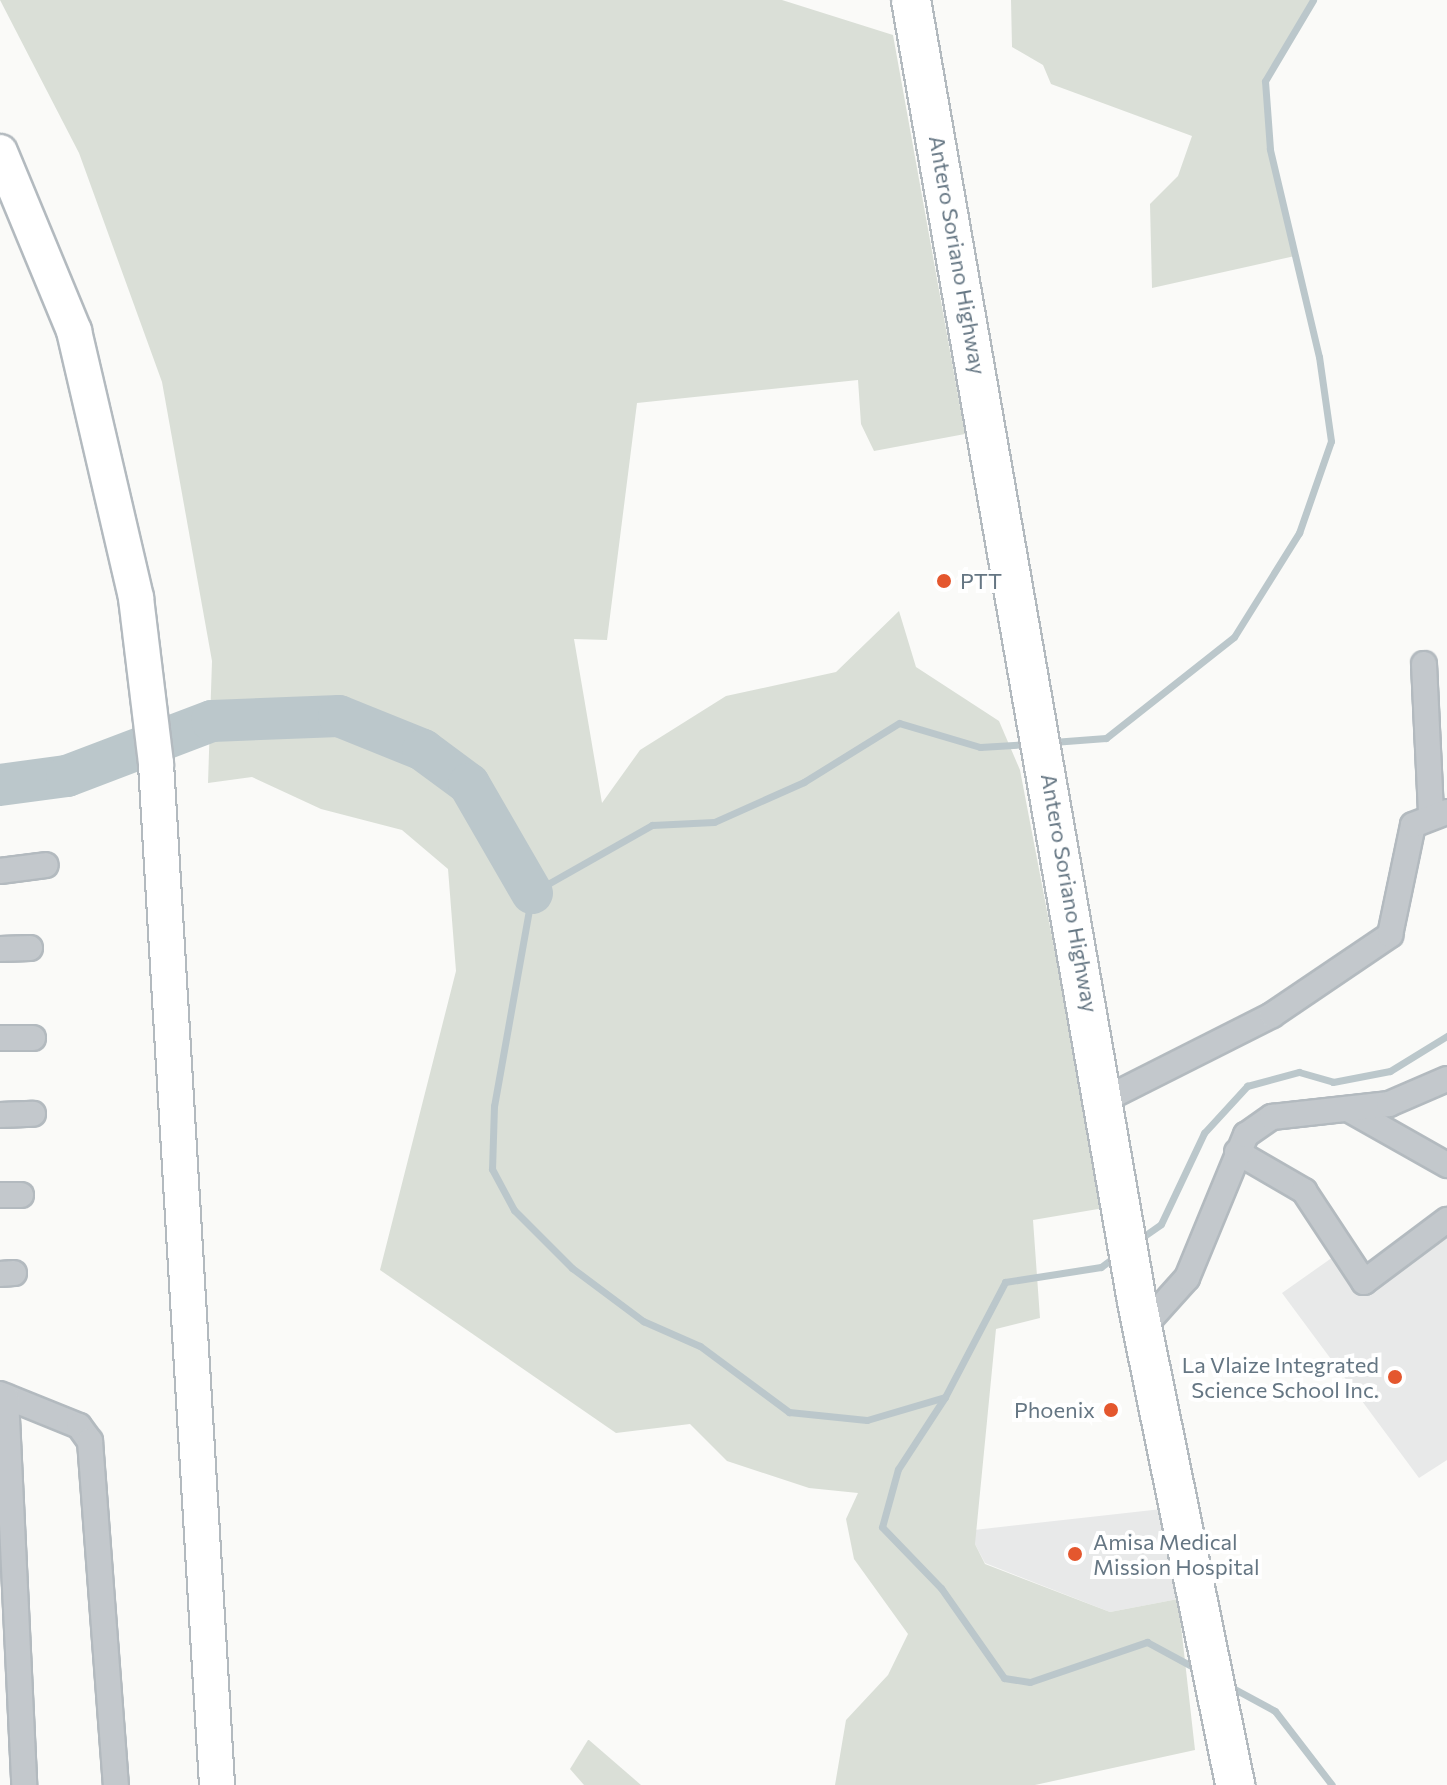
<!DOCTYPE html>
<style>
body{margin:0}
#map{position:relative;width:1447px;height:1785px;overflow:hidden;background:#fafaf8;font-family:Commissioner,sans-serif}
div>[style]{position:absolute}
.built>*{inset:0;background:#e8e9e9}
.green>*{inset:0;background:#dadfd7}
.stream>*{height:7px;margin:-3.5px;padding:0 3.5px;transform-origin:3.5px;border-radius:3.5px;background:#bbc7cb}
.river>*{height:42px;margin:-21px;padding:0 21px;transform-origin:21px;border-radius:21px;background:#bbc7cb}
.roads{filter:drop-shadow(2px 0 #b3babf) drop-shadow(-2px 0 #b3babf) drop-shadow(0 2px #b3babf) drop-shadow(0 -2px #b3babf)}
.street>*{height:24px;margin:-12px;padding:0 12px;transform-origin:12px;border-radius:12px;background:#c3c8cc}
.secondary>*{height:34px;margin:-17px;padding:0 17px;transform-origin:17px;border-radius:17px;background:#fff}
.primary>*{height:38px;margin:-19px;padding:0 19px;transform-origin:19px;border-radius:19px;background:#fff}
.dots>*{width:22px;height:22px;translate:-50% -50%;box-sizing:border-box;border:4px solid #fff;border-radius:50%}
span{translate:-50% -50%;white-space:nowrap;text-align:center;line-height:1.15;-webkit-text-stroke:8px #fff;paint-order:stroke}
.street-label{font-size:22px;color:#657683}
.poi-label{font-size:22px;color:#657683}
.left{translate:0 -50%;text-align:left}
.right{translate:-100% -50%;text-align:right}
</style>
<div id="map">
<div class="built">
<div style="clip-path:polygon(1447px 1220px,1447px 1460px,1419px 1478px,1282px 1293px,1343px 1250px,1363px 1281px)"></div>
<div style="clip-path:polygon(1162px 1509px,1178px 1599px,1110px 1612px,985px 1563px,975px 1544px,974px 1530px)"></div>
</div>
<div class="green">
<div style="clip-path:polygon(0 0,782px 0,893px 35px,965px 434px,874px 451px,861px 424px,858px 380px,637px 403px,607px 640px,574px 639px,602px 803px,640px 750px,726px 696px,836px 672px,899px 611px,916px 667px,999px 721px,1020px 770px,1104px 1208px,1033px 1220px,1040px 1318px,996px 1329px,975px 1544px,985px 1564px,1110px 1612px,1178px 1599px,1195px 1750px,1035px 1785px,835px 1785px,846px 1720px,888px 1675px,908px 1634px,854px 1559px,846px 1519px,858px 1493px,809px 1488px,727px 1461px,690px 1424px,616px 1433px,380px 1270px,456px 971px,448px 869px,402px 830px,321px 809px,252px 777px,208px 783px,212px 661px,162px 382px,79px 153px)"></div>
<div style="clip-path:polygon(1011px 0,1313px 0,1265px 82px,1270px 149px,1295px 256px,1152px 288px,1150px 204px,1178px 176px,1192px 136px,1051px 84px,1043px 65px,1012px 47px)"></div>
<div style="clip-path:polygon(588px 1740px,589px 1740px,641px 1785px,584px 1785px,570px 1769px)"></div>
</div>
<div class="stream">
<div style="left:1053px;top:742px;width:53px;rotate:-4.3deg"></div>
<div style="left:1106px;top:738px;width:163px;rotate:-38.3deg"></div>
<div style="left:1234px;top:637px;width:123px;rotate:-58deg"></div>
<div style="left:1299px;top:533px;width:97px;rotate:-70.8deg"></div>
<div style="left:1331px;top:441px;width:85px;rotate:-98.1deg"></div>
<div style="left:1319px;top:357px;width:214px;rotate:-103.3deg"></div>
<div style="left:1270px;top:149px;width:68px;rotate:-94.2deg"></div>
<div style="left:1265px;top:81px;width:94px;rotate:-59.3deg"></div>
<div style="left:1028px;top:744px;width:48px;rotate:176.4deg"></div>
<div style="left:980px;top:747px;width:84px;rotate:-163.5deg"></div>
<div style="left:899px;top:723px;width:112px;rotate:148.2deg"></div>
<div style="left:804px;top:782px;width:98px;rotate:156deg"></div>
<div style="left:714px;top:822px;width:62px;rotate:177.2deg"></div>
<div style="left:652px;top:825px;width:138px;rotate:150.5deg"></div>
<div style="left:532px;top:893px;width:216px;rotate:100.1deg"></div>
<div style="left:494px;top:1106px;width:63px;rotate:91.8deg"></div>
<div style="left:492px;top:1169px;width:47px;rotate:61.8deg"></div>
<div style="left:514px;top:1210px;width:82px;rotate:45deg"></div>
<div style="left:572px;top:1268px;width:89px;rotate:36.7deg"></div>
<div style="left:643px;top:1321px;width:62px;rotate:23.7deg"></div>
<div style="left:700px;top:1346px;width:111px;rotate:36.6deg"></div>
<div style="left:789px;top:1412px;width:78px;rotate:5.9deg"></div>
<div style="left:867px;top:1420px;width:81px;rotate:-16.4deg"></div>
<div style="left:945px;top:1397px;width:130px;rotate:-62.4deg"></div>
<div style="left:1005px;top:1282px;width:97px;rotate:-8.9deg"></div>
<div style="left:1101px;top:1267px;width:20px;rotate:-37deg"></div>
<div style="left:1137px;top:1241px;width:29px;rotate:-35deg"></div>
<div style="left:1161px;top:1224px;width:101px;rotate:-64.7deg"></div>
<div style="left:1204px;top:1133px;width:64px;rotate:-47.5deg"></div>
<div style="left:1247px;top:1086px;width:54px;rotate:-15.1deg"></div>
<div style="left:1299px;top:1072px;width:35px;rotate:16deg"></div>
<div style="left:1333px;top:1082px;width:58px;rotate:-10.9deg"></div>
<div style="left:1390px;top:1071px;width:67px;rotate:-31.6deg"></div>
<div style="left:945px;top:1397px;width:86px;rotate:123.1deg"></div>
<div style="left:898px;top:1469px;width:60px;rotate:105.4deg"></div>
<div style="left:882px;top:1527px;width:85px;rotate:46deg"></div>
<div style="left:941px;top:1588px;width:110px;rotate:55deg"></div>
<div style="left:1004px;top:1678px;width:26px;rotate:9deg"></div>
<div style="left:1030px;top:1682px;width:124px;rotate:-18.9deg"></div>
<div style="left:1147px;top:1642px;width:57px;rotate:28.4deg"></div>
<div style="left:1229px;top:1686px;width:52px;rotate:28.5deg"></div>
<div style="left:1275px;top:1711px;width:93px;rotate:52.4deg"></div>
</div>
<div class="river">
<div style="left:0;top:785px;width:68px;rotate:-7.7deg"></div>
<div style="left:67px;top:776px;width:155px;rotate:-20.8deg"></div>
<div style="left:212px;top:721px;width:127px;rotate:-2.3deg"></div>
<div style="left:339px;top:716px;width:91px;rotate:22deg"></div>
<div style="left:423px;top:750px;width:57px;rotate:36.5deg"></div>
<div style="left:469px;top:784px;width:126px;rotate:60deg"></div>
</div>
<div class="roads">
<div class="street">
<div style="left:1424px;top:664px;width:150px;rotate:87.3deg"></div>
<div style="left:0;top:871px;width:46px;rotate:-7.4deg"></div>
<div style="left:0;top:949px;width:30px;rotate:-2deg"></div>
<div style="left:0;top:1038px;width:33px"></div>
<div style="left:1106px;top:1099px;width:186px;rotate:-26.8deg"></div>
<div style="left:1272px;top:1015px;width:143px;rotate:-34.1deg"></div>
<div style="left:1390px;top:935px;width:112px;rotate:-78.2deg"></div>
<div style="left:1413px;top:825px;width:36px;rotate:-21deg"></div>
<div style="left:1348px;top:1109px;width:114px;rotate:29.5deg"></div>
<div style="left:0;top:1115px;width:33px;rotate:-2deg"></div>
<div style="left:1237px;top:1152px;width:78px;rotate:30.2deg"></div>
<div style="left:1304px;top:1191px;width:109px;rotate:56.6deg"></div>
<div style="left:1364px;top:1282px;width:104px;rotate:-36.8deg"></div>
<div style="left:0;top:1195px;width:21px"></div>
<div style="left:0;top:1274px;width:14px;rotate:-4deg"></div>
<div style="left:1143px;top:1327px;width:66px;rotate:-48.1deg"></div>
<div style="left:1187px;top:1278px;width:155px;rotate:-67.6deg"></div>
<div style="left:1246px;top:1135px;width:32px;rotate:-35deg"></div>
<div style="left:1272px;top:1117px;width:118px;rotate:-6.3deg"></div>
<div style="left:1389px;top:1104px;width:63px;rotate:-23.3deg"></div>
<div style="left:0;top:1394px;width:85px;rotate:22.1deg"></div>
<div style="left:79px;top:1426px;width:19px;rotate:54deg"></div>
<div style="left:90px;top:1441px;width:345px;rotate:85.7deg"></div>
<div style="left:6px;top:1397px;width:388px;rotate:87.3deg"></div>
</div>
<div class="secondary">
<div style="left:0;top:152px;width:194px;rotate:67.5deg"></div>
<div style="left:74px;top:331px;width:274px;rotate:76.9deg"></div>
<div style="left:136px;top:598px;width:167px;rotate:83.1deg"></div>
<div style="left:156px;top:764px;width:1023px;rotate:86.58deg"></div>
</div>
<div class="primary">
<div style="left:911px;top:0;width:1321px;rotate:80.15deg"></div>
<div style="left:1137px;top:1302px;width:493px;rotate:78.5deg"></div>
</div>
</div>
<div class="dots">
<div style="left:944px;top:581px;background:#e4572e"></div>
<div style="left:1395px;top:1377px;background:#e4572e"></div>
<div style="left:1111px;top:1410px;background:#e4572e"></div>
<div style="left:1075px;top:1554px;background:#e4572e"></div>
</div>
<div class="street-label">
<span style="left:958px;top:255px;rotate:80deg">Antero Soriano Highway</span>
<span style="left:1070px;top:893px;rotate:80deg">Antero Soriano Highway</span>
</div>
<div class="poi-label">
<span class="left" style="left:960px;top:581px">PTT</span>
<span class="right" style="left:1379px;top:1377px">La Vlaize Integrated<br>Science School Inc.</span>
<span class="right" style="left:1095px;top:1410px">Phoenix</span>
<span class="left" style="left:1093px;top:1554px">Amisa Medical<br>Mission Hospital</span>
</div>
</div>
